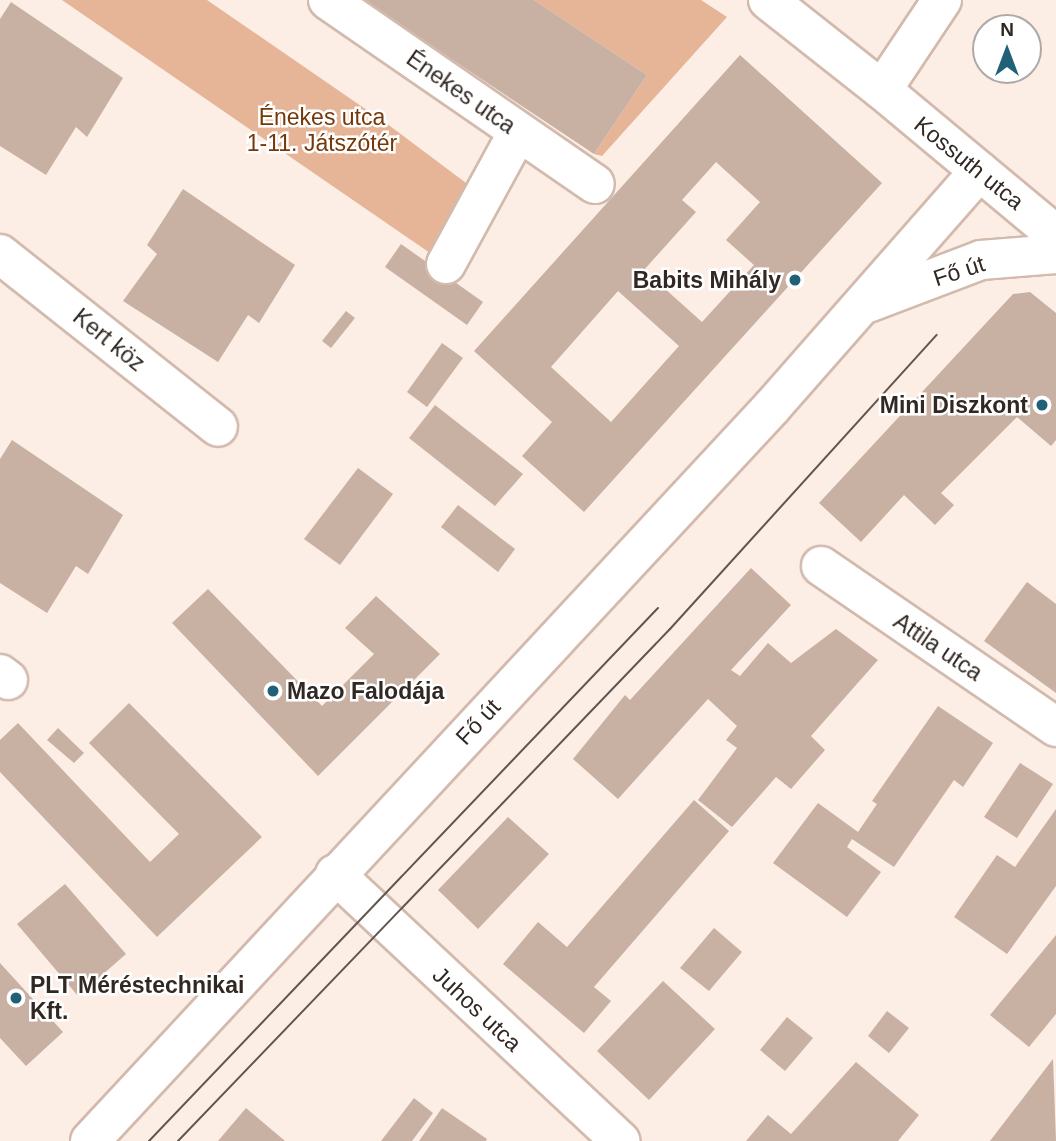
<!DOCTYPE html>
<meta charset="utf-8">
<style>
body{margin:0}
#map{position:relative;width:1056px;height:1141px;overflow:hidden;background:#fcede5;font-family:Helvetica,sans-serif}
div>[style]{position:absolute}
.green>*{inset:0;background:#e6b598}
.building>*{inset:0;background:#c8b1a3}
.roads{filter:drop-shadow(2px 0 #d2baad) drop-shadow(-2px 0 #d2baad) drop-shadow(0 2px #d2baad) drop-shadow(0 -2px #d2baad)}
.minor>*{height:38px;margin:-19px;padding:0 19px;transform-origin:19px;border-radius:19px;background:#fff}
.tertiary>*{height:38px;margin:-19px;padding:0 19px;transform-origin:19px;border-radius:19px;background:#fff}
.tram>*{height:2px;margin:-1px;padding:0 1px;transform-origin:1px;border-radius:1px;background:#605650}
.dots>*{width:19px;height:19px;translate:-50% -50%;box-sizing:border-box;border:4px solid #fff;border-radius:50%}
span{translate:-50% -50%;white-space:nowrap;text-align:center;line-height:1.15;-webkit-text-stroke:5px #fff;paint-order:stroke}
.street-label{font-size:23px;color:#312823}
.park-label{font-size:23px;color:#753808}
.poi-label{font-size:23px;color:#312823;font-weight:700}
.right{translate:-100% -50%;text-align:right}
.left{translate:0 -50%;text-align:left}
.north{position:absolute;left:972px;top:14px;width:70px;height:70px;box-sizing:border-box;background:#fff;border:2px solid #ada9a7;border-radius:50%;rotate:0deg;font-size:19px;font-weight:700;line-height:28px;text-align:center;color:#312823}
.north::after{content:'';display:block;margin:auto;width:24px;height:32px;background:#226077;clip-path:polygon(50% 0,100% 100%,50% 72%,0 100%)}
</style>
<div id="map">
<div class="green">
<div style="clip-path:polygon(62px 0,207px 0,390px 126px,486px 198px,446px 264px)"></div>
<div style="clip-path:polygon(534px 0,701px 0,727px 17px,602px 156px,594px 154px,647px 75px)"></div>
</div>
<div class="building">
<div style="clip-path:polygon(363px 0,534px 0,647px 75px,594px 154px)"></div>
<div style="clip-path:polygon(11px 2px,123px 78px,87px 137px,76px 127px,46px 175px,0 146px,0 19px)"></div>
<div style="clip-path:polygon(evenodd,740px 55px,882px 183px,584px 512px,522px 456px,552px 422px,474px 351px,740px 55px,716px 162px,760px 202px,726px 240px,754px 265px,702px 322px,644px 270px,696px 212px,682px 200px,716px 162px,740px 55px,618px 291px,679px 346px,611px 422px,551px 367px,618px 291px)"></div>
<div style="clip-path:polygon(183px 189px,295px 265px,259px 323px,248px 315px,218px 362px,123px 301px,157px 254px,147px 245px)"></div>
<div style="clip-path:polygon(401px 244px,483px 302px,467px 325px,385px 267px)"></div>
<div style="clip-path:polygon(1030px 292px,1056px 313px,1056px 440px,1051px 446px,1017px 417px,941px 493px,954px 505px,935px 525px,904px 495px,861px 542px,819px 503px,1013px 294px)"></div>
<div style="clip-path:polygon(346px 311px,355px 318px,331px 348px,322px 341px)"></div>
<div style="clip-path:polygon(442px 343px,463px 358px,427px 407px,407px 392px)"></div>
<div style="clip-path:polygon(435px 405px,523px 474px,495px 506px,409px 438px)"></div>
<div style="clip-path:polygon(12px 440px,123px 515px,88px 574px,76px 566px,47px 613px,0 583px,0 459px)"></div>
<div style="clip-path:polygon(358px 468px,393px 494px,340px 565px,304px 539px)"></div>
<div style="clip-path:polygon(458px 505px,515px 549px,498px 572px,441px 527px)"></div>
<div style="clip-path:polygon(751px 568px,791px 605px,731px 670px,740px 676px,768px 643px,791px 663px,836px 629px,878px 660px,811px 736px,825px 750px,791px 789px,776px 777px,732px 827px,698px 800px,737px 748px,726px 740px,737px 726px,708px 699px,618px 799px,573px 759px,625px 695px,630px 700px)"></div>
<div style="clip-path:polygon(1027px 582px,1056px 604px,1056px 693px,984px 641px)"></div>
<div style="clip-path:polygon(208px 589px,322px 706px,374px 654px,345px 628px,376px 596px,440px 654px,318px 776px,172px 623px)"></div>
<div style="clip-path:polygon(129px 703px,262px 837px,157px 937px,0 772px,0 740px,18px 723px,150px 862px,179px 834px,89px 743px)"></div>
<div style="clip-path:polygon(938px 706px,993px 743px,963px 787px,954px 780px,894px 867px,852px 839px,847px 847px,881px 872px,847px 917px,773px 863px,818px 803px,858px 832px,877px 804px,872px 801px)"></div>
<div style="clip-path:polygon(58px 728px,84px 753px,74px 763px,47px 740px)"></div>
<div style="clip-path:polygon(1020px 763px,1053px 784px,1017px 838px,984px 817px)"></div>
<div style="clip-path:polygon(694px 800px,729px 831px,594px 987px,611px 1001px,584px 1033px,503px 964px,538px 922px,567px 947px)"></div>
<div style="clip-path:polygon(1056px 809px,1056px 886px,1007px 954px,954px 917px,997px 855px,1015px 867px)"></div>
<div style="clip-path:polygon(508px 817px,549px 854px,478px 929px,438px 890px)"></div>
<div style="clip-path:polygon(65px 884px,126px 954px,78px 996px,17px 924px)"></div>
<div style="clip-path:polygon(714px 928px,742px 952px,709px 991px,680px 968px)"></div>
<div style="clip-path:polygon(1056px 935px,1056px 1014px,1029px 1047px,990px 1015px)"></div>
<div style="clip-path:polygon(0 963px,63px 1032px,26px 1066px,0 1038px)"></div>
<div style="clip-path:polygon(663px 981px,715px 1029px,649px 1100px,597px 1051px)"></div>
<div style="clip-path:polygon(887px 1011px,909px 1028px,889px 1053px,868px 1036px)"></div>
<div style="clip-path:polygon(787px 1017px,813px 1038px,785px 1071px,760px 1050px)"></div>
<div style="clip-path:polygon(1053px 1059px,1056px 1141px,990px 1141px)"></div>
<div style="clip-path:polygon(856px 1062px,919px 1115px,898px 1141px,746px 1141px,768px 1115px,791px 1134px)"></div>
<div style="clip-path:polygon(414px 1098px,433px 1113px,412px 1141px,381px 1141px)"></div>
<div style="clip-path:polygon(246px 1108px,285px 1141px,218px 1141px)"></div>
<div style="clip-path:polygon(442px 1108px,487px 1139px,486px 1141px,419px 1141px)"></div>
</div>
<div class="roads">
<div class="minor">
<div style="left:328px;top:0;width:324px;rotate:34.6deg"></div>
<div style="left:768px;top:0;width:145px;rotate:38.3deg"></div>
<div style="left:0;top:254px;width:278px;rotate:38.4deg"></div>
<div style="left:446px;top:264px;width:150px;rotate:-61.4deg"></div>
<div style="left:821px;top:566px;width:285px;rotate:34.4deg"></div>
<div style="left:0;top:674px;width:10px;rotate:37deg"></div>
<div style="left:335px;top:874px;width:391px;rotate:43.1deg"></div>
</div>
<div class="tertiary">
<div style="left:942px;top:0;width:108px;rotate:123.7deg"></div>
<div style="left:882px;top:90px;width:226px;rotate:39.8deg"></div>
<div style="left:868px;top:303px;width:121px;rotate:-20.8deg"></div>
<div style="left:981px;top:260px;width:75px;rotate:-4.6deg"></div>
<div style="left:90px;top:1141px;width:1002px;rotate:-47.1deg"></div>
<div style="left:772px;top:407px;width:314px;rotate:-48.7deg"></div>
</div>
</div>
<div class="tram">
<div style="left:149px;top:1141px;width:737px;rotate:-46.32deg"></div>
<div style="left:178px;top:1141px;width:710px;rotate:-46.14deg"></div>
<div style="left:670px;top:629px;width:397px;rotate:-47.8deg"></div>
</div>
<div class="dots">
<div style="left:795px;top:280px;background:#226077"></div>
<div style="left:1042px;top:405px;background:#226077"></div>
<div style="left:273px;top:691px;background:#226077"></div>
<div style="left:16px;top:998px;background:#226077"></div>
</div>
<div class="street-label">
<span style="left:461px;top:92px;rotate:35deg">Énekes utca</span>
<span style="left:969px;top:163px;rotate:39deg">Kossuth utca</span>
<span style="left:959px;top:271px;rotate:-18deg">Fő út</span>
<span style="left:109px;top:340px;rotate:39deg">Kert köz</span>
<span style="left:938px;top:647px;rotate:34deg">Attila utca</span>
<span style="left:478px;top:722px;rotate:-47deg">Fő út</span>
<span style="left:477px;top:1009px;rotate:43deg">Juhos utca</span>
</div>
<div class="park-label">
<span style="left:322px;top:130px">Énekes utca<br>1-11. Játszótér</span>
</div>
<div class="poi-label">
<span class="right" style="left:781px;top:280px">Babits Mihály</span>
<span class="right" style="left:1028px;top:405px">Mini Diszkont</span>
<span class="left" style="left:287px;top:691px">Mazo Falodája</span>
<span class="left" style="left:30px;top:998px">PLT Méréstechnikai<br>Kft.</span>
</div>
<div class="north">N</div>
</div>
